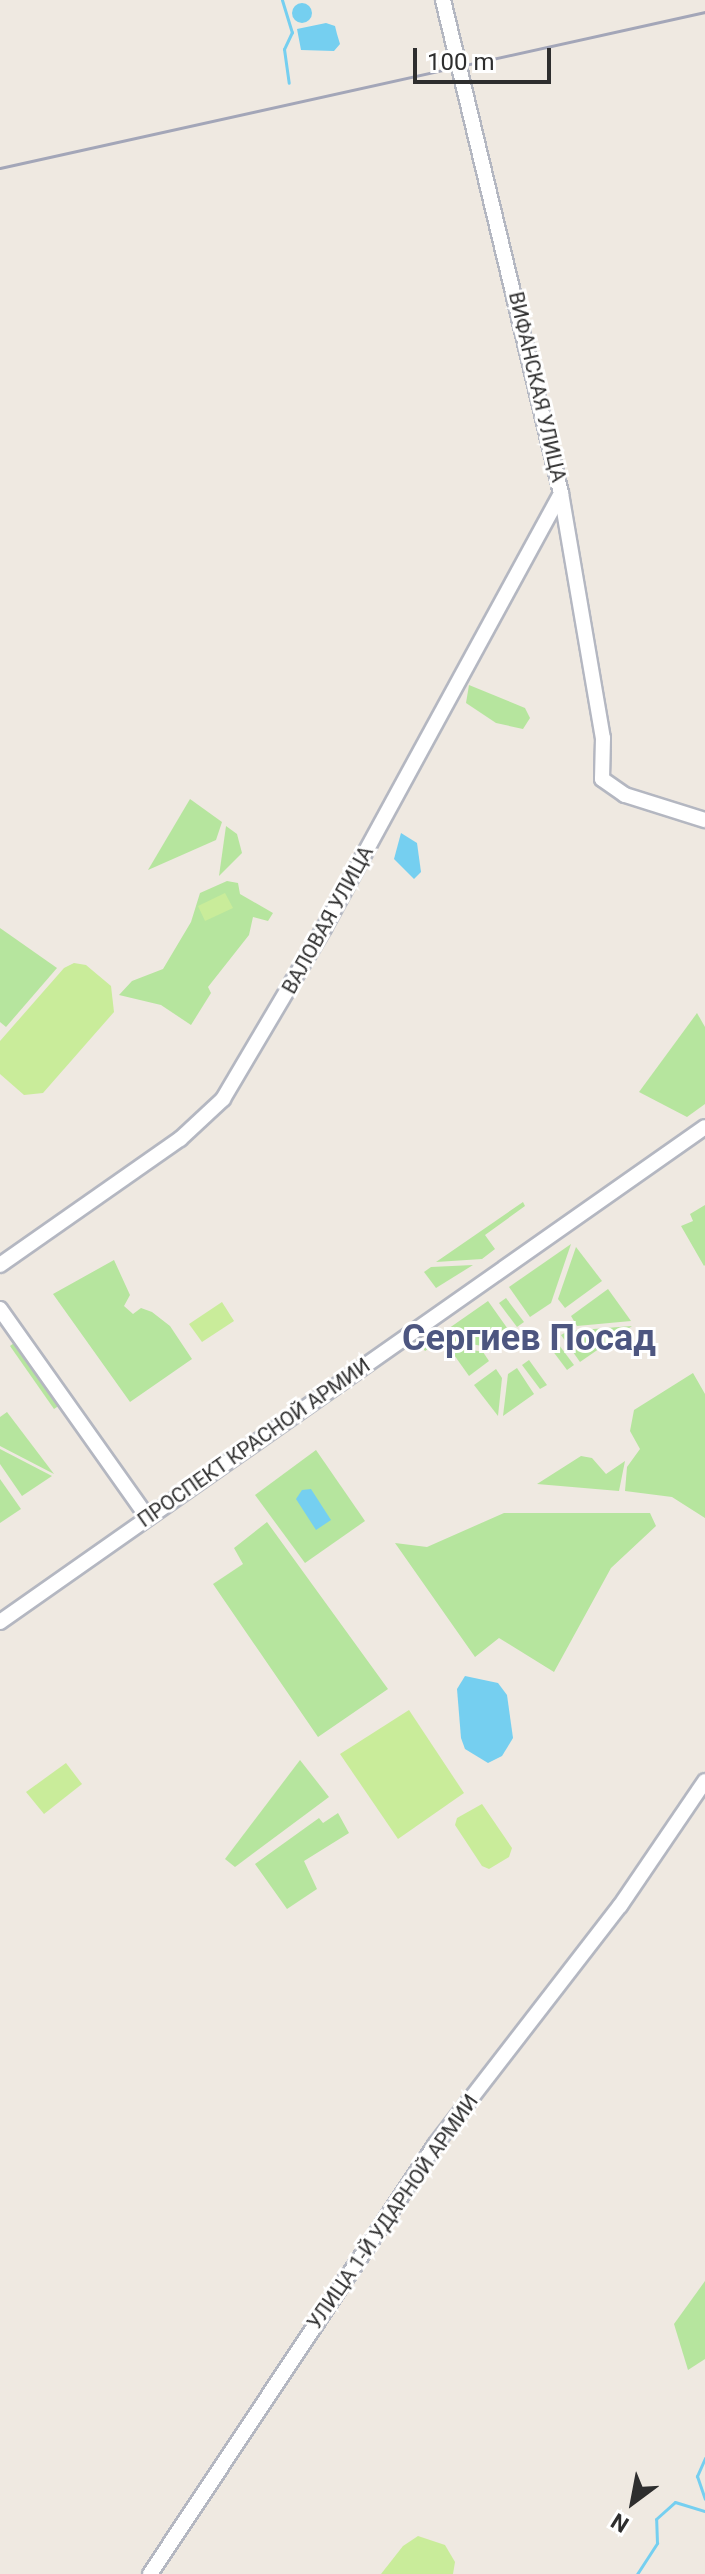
<!DOCTYPE html>
<meta charset="utf-8">
<style>
body{margin:0}
#map{position:relative;width:705px;height:2574px;overflow:hidden;background:#efe9e1;font-family:Roboto,sans-serif}
div>[style]{position:absolute}
.green>*{inset:0;background:#b6e59e}
.pitch>*{inset:0;background:#c9ec9a}
.water>*{inset:0;background:#75cff0}
.round{border-radius:50%}
.stream>*{height:3px;margin:-1.5px;padding:0 1.5px;transform-origin:1.5px;border-radius:1.5px;background:#75cff0}
.roads{filter:drop-shadow(2px 0 #b4b7c1) drop-shadow(-2px 0 #b4b7c1) drop-shadow(0 2px #b4b7c1) drop-shadow(0 -2px #b4b7c1)}
.secondary>*{height:14px;margin:-7px;padding:0 7px;transform-origin:7px;border-radius:7px;background:#fff}
.rail>*{height:3px;margin:-1.5px;padding:0 1.5px;transform-origin:1.5px;border-radius:1.5px;background:#a3a6b8}
span{translate:-50% -50%;white-space:nowrap;text-align:center;line-height:1.15;-webkit-text-stroke:6px #fff;paint-order:stroke}
.street-label{font-size:20px;color:#2e2e2e}
.town-label{font-size:36px;color:#4d5680;font-weight:700}
.north{position:absolute;left:593px;top:2462px;width:80px;height:80px;-webkit-text-stroke:6px #fff;paint-order:stroke;rotate:212deg;font-size:22px;font-weight:700;line-height:32px;text-align:center;color:#2e2e2e}
.north::after{content:'';display:block;margin:auto;width:28px;height:36px;background:#2e2e2e;clip-path:polygon(50% 0,100% 100%,50% 72%,0 100%)}
.scale{position:absolute;left:413px;top:48px;width:138px;height:36px;box-sizing:border-box;border:4px solid #2e2e2e;border-top:0;padding-left:10px;font-size:24px;line-height:28px;white-space:nowrap;color:#2e2e2e;-webkit-text-stroke:6px #fff;paint-order:stroke}
</style>
<div id="map">
<div class="green">
<div style="clip-path:polygon(469px 685px,525px 708px,530px 718px,523px 729px,496px 723px,466px 703px)"></div>
<div style="clip-path:polygon(190px 799px,222px 822px,216px 840px,148px 870px)"></div>
<div style="clip-path:polygon(226px 826px,237px 834px,242px 853px,219px 876px)"></div>
<div style="clip-path:polygon(227px 881px,238px 883px,240px 894px,273px 913px,268px 921px,253px 917px,249px 935px,208px 987px,211px 993px,191px 1025px,161px 1005px,119px 995px,132px 981px,163px 969px,191px 922px,200px 893px)"></div>
<div style="clip-path:polygon(0 928px,57px 968px,6px 1027px,0 1022px)"></div>
<div style="clip-path:polygon(697px 1013px,705px 1027px,705px 1104px,687px 1117px,639px 1092px)"></div>
<div style="clip-path:polygon(523px 1202px,525px 1206px,485px 1235px,495px 1249px,482px 1259px,436px 1262px)"></div>
<div style="clip-path:polygon(705px 1205px,705px 1265px,704px 1266px,681px 1226px,693px 1221px,690px 1214px)"></div>
<div style="clip-path:polygon(571px 1244px,551px 1303px,530px 1317px,509px 1287px)"></div>
<div style="clip-path:polygon(576px 1247px,602px 1281px,565px 1308px,558px 1299px)"></div>
<div style="clip-path:polygon(114px 1260px,130px 1295px,124px 1306px,133px 1314px,141px 1308px,152px 1312px,170px 1326px,192px 1359px,130px 1402px,53px 1294px)"></div>
<div style="clip-path:polygon(473px 1265px,436px 1288px,424px 1272px,431px 1267px)"></div>
<div style="clip-path:polygon(608px 1289px,631px 1321px,577px 1326px,571px 1316px)"></div>
<div style="clip-path:polygon(506px 1298px,524px 1322px,517px 1327px,499px 1303px)"></div>
<div style="clip-path:polygon(488px 1301px,510px 1332px,488px 1347px,443px 1339px,425px 1351px,422px 1347px)"></div>
<div style="clip-path:polygon(632px 1326px,580px 1362px,561px 1335px,568px 1331px)"></div>
<div style="clip-path:polygon(18px 1340px,63px 1403px,54px 1409px,10px 1346px)"></div>
<div style="clip-path:polygon(556px 1341px,574px 1365px,567px 1370px,549px 1346px)"></div>
<div style="clip-path:polygon(447px 1345px,483px 1352px,489px 1361px,469px 1376px)"></div>
<div style="clip-path:polygon(529px 1360px,547px 1385px,540px 1389px,522px 1365px)"></div>
<div style="clip-path:polygon(517px 1368px,534px 1394px,503px 1416px,508px 1374px)"></div>
<div style="clip-path:polygon(496px 1369px,502px 1378px,498px 1416px,474px 1385px)"></div>
<div style="clip-path:polygon(693px 1373px,705px 1394px,705px 1518px,672px 1497px,625px 1491px,627px 1467px,640px 1449px,630px 1431px,634px 1410px)"></div>
<div style="clip-path:polygon(7px 1412px,54px 1474px,0 1446px,0 1417px)"></div>
<div style="clip-path:polygon(0 1449px,52px 1476px,22px 1496px,0 1464px)"></div>
<div style="clip-path:polygon(316px 1450px,365px 1521px,305px 1563px,255px 1495px)"></div>
<div style="clip-path:polygon(581px 1456px,592px 1458px,606px 1474px,625px 1461px,619px 1491px,537px 1484px)"></div>
<div style="clip-path:polygon(0 1479px,21px 1509px,0 1523px)"></div>
<div style="clip-path:polygon(504px 1513px,650px 1513px,656px 1526px,611px 1568px,554px 1672px,499px 1638px,475px 1657px,395px 1543px,427px 1547px)"></div>
<div style="clip-path:polygon(267px 1522px,388px 1689px,318px 1737px,213px 1584px,243px 1564px,234px 1548px)"></div>
<div style="clip-path:polygon(300px 1760px,329px 1797px,235px 1867px,225px 1859px)"></div>
<div style="clip-path:polygon(338px 1813px,349px 1833px,304px 1861px,317px 1889px,287px 1909px,255px 1864px,319px 1818px,323px 1823px)"></div>
<div style="clip-path:polygon(705px 2281px,705px 2359px,688px 2370px,674px 2324px)"></div>
</div>
<div class="pitch">
<div style="clip-path:polygon(225px 893px,233px 908px,205px 921px,198px 906px)"></div>
<div style="clip-path:polygon(74px 963px,86px 965px,111px 986px,114px 1012px,43px 1093px,24px 1095px,0 1074px,0 1041px,64px 968px)"></div>
<div style="clip-path:polygon(222px 1302px,234px 1321px,202px 1342px,189px 1324px)"></div>
<div style="clip-path:polygon(409px 1710px,464px 1793px,398px 1839px,340px 1754px)"></div>
<div style="clip-path:polygon(66px 1763px,82px 1784px,44px 1814px,26px 1792px)"></div>
<div style="clip-path:polygon(482px 1804px,512px 1848px,509px 1857px,489px 1869px,482px 1866px,455px 1825px,457px 1818px)"></div>
<div style="clip-path:polygon(418px 2536px,445px 2545px,455px 2562px,453px 2574px,381px 2574px,403px 2546px)"></div>
</div>
<div class="water">
<div class="round" style="left:292px;top:3px;width:20px;height:20px"></div>
<div style="clip-path:polygon(326px 23px,335px 26px,337px 34px,340px 44px,334px 51px,301px 50px,297px 29px)"></div>
<div style="clip-path:polygon(401px 833px,417px 843px,421px 872px,414px 879px,394px 859px)"></div>
<div style="clip-path:polygon(311px 1489px,331px 1520px,316px 1530px,296px 1499px,302px 1490px)"></div>
<div style="clip-path:polygon(465px 1676px,498px 1683px,507px 1695px,513px 1738px,502px 1756px,488px 1763px,465px 1749px,461px 1738px,457px 1689px)"></div>
</div>
<div class="stream">
<div style="left:282px;top:0;width:34px;rotate:73deg"></div>
<div style="left:292px;top:32px;width:19px;rotate:115deg"></div>
<div style="left:284px;top:49px;width:34px;rotate:82deg"></div>
<div style="left:705px;top:2458px;width:20px;rotate:114deg"></div>
<div style="left:697px;top:2476px;width:24px;rotate:71deg"></div>
<div style="left:637px;top:2574px;width:37px;rotate:-57deg"></div>
<div style="left:657px;top:2543px;width:24px;rotate:-92deg"></div>
<div style="left:656px;top:2519px;width:25px;rotate:-42deg"></div>
<div style="left:675px;top:2502px;width:31px;rotate:17deg"></div>
</div>
<div class="roads">
<div class="secondary">
<div style="left:443px;top:0;width:507px;rotate:76.54deg"></div>
<div style="left:561px;top:493px;width:249px;rotate:80.3deg"></div>
<div style="left:603px;top:738px;width:41px;rotate:91.4deg"></div>
<div style="left:602px;top:779px;width:28px;rotate:35deg"></div>
<div style="left:625px;top:795px;width:84px;rotate:17.4deg"></div>
<div style="left:0;top:1265px;width:220px;rotate:-35deg"></div>
<div style="left:180px;top:1139px;width:59px;rotate:-42.9deg"></div>
<div style="left:223px;top:1099px;width:199px;rotate:-59.4deg"></div>
<div style="left:324px;top:928px;width:495px;rotate:-61.4deg"></div>
<div style="left:0;top:1309px;width:255px;rotate:54.7deg"></div>
<div style="left:0;top:1622px;width:861px;rotate:-35.07deg"></div>
<div style="left:150px;top:2574px;width:515px;rotate:-56.4deg"></div>
<div style="left:435px;top:2145px;width:302px;rotate:-52.3deg"></div>
<div style="left:620px;top:1906px;width:151px;rotate:-55.8deg"></div>
</div>
</div>
<div class="rail">
<div style="left:0;top:168px;width:722px;rotate:-12.48deg"></div>
</div>
<div class="street-label">
<span style="left:537px;top:387px;rotate:77deg">ВИФАНСКАЯ УЛИЦА</span>
<span style="left:328px;top:920px;rotate:-61deg">ВАЛОВАЯ УЛИЦА</span>
<span style="left:254px;top:1443px;rotate:-35deg">ПРОСПЕКТ КРАСНОЙ АРМИИ</span>
<span style="left:393px;top:2212px;rotate:-55deg">УЛИЦА 1-Й УДАРНОЙ АРМИИ</span>
</div>
<div class="town-label">
<span style="left:529px;top:1339px">Сергиев Посад</span>
</div>
<div class="north">N</div>
<div class="scale">100 m</div>
</div>
